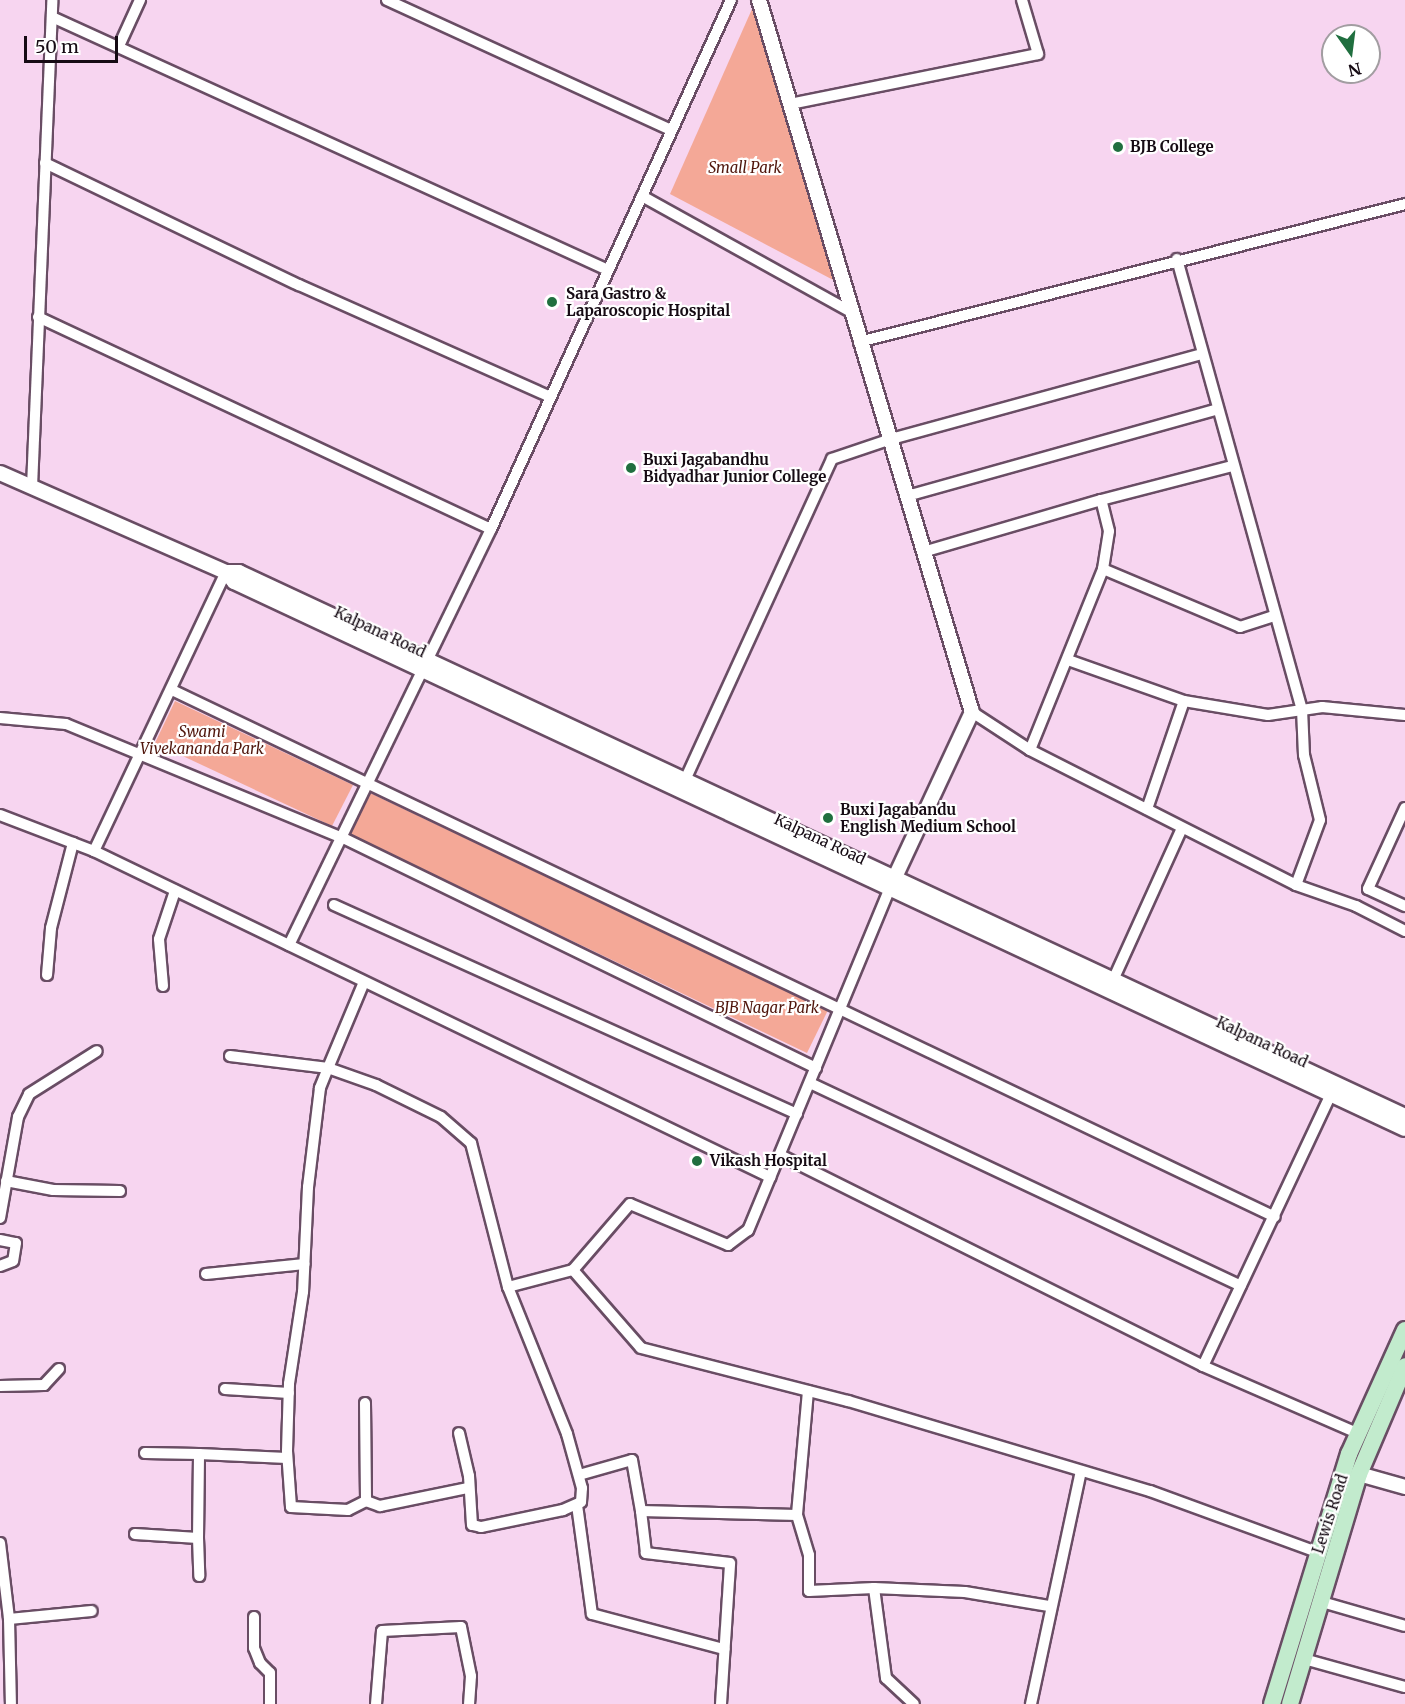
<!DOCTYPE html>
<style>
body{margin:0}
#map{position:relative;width:1405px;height:1704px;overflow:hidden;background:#f7d5f0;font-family:Merriweather,serif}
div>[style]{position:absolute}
.green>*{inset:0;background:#f4a897}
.roads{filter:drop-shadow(2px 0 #694d64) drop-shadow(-2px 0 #694d64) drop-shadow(0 2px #694d64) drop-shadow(0 -2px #694d64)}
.minor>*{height:10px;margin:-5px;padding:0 5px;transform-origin:5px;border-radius:5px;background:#fff}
.tertiary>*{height:14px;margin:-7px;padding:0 7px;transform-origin:7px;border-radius:7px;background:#fff}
.primary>*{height:16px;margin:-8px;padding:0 8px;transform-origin:8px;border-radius:8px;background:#c2ebcd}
.dots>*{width:16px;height:16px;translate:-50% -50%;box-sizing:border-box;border:3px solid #fff;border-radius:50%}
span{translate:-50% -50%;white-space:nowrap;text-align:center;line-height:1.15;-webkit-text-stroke:4.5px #fff;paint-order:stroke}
.poi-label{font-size:15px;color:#160b14;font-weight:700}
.left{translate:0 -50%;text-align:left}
.park-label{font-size:15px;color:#50160c;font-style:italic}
.street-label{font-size:15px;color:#160b14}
.north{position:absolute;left:1321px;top:24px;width:60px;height:60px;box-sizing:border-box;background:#fff;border:2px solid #a29da1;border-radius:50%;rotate:166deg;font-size:16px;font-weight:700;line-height:24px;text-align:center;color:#160b14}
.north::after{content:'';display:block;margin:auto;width:21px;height:27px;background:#206f3f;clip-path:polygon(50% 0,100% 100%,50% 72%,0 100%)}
.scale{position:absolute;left:24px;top:36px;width:94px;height:27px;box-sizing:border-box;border:3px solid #160b14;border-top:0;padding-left:8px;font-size:18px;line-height:21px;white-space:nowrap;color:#160b14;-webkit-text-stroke:4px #fff;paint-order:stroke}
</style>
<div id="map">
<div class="green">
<div style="clip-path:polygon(756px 0,837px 282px,670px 194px)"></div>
<div style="clip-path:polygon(175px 701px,353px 785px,332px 826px,155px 743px)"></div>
<div style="clip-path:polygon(370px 793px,828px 1010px,807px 1053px,350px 835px)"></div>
</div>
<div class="roads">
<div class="minor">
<div style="left:387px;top:0;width:312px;rotate:24.6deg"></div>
<div style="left:52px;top:17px;width:611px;rotate:24.47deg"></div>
<div style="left:119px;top:46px;width:51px;rotate:-65.5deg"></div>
<div style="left:790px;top:104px;width:253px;rotate:-11.4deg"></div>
<div style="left:1038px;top:54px;width:56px;rotate:-106.5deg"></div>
<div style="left:45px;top:163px;width:282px;rotate:25.7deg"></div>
<div style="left:299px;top:285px;width:275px;rotate:24deg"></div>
<div style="left:642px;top:196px;width:239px;rotate:29deg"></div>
<div style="left:38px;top:317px;width:500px;rotate:25.08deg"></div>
<div style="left:859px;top:342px;width:563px;rotate:-14.18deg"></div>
<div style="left:32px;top:487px;width:487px;rotate:-87.6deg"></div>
<div style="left:907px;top:496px;width:321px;rotate:-15.6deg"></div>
<div style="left:923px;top:552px;width:185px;rotate:-16.3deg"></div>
<div style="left:1101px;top:500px;width:135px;rotate:-14.5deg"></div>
<div style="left:1103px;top:569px;width:149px;rotate:22.9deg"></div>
<div style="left:1240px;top:627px;width:36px;rotate:-18deg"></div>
<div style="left:1068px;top:660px;width:123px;rotate:19.5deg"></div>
<div style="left:1184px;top:701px;width:85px;rotate:9.5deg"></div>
<div style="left:1268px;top:715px;width:55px;rotate:-8.4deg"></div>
<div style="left:1322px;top:707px;width:83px;rotate:5.5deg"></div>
<div style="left:172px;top:690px;width:1222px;rotate:25.54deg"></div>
<div style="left:972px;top:712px;width:69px;rotate:33.2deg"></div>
<div style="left:1030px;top:750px;width:298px;rotate:26.9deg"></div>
<div style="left:1296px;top:885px;width:69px;rotate:-69.7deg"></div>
<div style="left:1320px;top:820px;width:67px;rotate:-103.8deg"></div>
<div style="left:1304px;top:755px;width:45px;rotate:-92.5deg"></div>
<div style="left:1302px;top:710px;width:468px;rotate:-105.5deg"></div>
<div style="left:0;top:718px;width:66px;rotate:5.2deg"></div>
<div style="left:66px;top:724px;width:300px;rotate:22.4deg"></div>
<div style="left:343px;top:838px;width:526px;rotate:25.93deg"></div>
<div style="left:1030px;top:750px;width:195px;rotate:-68deg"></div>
<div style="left:1103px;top:569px;width:38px;rotate:-81deg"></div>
<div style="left:1109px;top:531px;width:32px;rotate:-104deg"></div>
<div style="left:685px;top:780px;width:353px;rotate:-65.4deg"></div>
<div style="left:832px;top:459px;width:62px;rotate:-18.7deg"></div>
<div style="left:891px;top:439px;width:321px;rotate:-15.3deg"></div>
<div style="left:1405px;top:808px;width:89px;rotate:114.6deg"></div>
<div style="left:1368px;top:889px;width:41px;rotate:24.7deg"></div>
<div style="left:1147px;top:809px;width:114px;rotate:-71.1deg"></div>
<div style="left:0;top:815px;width:101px;rotate:21deg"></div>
<div style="left:94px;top:851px;width:751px;rotate:25.75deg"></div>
<div style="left:94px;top:851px;width:309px;rotate:-64.7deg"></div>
<div style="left:892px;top:883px;width:376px;rotate:112.5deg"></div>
<div style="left:748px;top:1230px;width:25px;rotate:143deg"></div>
<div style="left:728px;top:1245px;width:106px;rotate:-157.3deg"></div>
<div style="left:630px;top:1204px;width:87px;rotate:130.8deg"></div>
<div style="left:573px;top:1270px;width:103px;rotate:48.9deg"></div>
<div style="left:641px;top:1348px;width:214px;rotate:14.4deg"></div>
<div style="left:848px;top:1401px;width:315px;rotate:16.6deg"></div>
<div style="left:1150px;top:1491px;width:178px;rotate:20.1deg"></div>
<div style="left:1296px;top:885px;width:64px;rotate:19.3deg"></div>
<div style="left:1356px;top:906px;width:55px;rotate:27deg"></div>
<div style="left:334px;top:905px;width:508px;rotate:24.29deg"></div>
<div style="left:289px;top:945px;width:462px;rotate:-64.1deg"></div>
<div style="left:491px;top:529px;width:581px;rotate:-65.6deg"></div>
<div style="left:47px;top:975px;width:47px;rotate:-85.1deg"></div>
<div style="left:51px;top:928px;width:88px;rotate:-75.5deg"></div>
<div style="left:1114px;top:978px;width:165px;rotate:-65.6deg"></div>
<div style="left:364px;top:982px;width:93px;rotate:112.7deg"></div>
<div style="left:328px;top:1068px;width:51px;rotate:19.5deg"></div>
<div style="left:376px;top:1085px;width:72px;rotate:26.2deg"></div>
<div style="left:441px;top:1117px;width:40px;rotate:41deg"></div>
<div style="left:471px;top:1143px;width:149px;rotate:75.6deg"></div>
<div style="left:508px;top:1287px;width:158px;rotate:68.1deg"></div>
<div style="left:567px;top:1434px;width:56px;rotate:74.5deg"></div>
<div style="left:582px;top:1488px;width:14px;rotate:94deg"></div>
<div style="left:581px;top:1502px;width:20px;rotate:156deg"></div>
<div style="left:563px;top:1510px;width:84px;rotate:168.3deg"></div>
<div style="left:481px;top:1527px;width:9px;rotate:-167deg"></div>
<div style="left:472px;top:1525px;width:49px;rotate:-93.5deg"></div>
<div style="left:469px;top:1476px;width:44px;rotate:-103.1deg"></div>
<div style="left:163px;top:986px;width:47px;rotate:-94.9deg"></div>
<div style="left:159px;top:939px;width:51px;rotate:-71.6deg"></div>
<div style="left:230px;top:1056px;width:99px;rotate:7deg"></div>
<div style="left:328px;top:1068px;width:22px;rotate:112deg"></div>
<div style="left:320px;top:1088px;width:100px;rotate:96.9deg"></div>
<div style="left:308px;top:1187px;width:105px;rotate:92.7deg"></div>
<div style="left:303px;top:1292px;width:93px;rotate:98.7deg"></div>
<div style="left:289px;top:1384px;width:67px;rotate:91.7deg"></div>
<div style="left:287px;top:1451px;width:56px;rotate:85.9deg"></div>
<div style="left:291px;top:1507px;width:57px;rotate:3deg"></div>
<div style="left:348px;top:1510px;width:20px;rotate:-27deg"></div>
<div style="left:810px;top:1083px;width:476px;rotate:25.2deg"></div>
<div style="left:780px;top:1155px;width:473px;rotate:26.5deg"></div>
<div style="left:1203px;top:1366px;width:168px;rotate:23.5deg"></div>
<div style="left:6px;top:1181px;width:48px;rotate:10.8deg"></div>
<div style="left:53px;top:1190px;width:67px;rotate:0.9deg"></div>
<div style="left:0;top:1218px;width:103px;rotate:-79.9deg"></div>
<div style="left:18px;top:1117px;width:25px;rotate:-64deg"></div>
<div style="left:29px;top:1094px;width:80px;rotate:-32.3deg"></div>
<div style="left:0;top:1240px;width:16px;rotate:11deg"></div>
<div style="left:16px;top:1243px;width:18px;rotate:99deg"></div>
<div style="left:13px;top:1261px;width:14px;rotate:159deg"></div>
<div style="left:206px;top:1274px;width:99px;rotate:-5.8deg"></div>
<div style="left:508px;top:1287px;width:67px;rotate:-14.7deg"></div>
<div style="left:1203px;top:1366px;width:303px;rotate:-64.8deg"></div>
<div style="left:0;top:1386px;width:44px;rotate:-1.3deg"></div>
<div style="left:44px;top:1385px;width:22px;rotate:-47deg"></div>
<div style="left:225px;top:1389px;width:64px;rotate:3.6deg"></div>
<div style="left:808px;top:1391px;width:124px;rotate:95.1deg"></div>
<div style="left:797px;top:1515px;width:42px;rotate:73.3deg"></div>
<div style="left:809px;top:1555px;width:36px;rotate:90deg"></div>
<div style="left:809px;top:1591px;width:65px;rotate:-2.6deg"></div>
<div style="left:874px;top:1588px;width:91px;rotate:2.5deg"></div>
<div style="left:965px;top:1592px;width:85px;rotate:9.5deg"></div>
<div style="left:365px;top:1403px;width:98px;rotate:89.4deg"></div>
<div style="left:366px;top:1501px;width:15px;rotate:20deg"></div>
<div style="left:380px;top:1506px;width:90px;rotate:-11.6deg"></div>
<div style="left:145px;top:1453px;width:54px;rotate:1.1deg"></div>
<div style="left:579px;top:1475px;width:55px;rotate:-15.8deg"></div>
<div style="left:632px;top:1460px;width:52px;rotate:80deg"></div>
<div style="left:577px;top:1505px;width:110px;rotate:82.2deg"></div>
<div style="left:592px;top:1614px;width:137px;rotate:14.9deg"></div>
<div style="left:135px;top:1534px;width:63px;rotate:3.6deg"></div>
<div style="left:198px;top:1538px;width:84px;rotate:-89.3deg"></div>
<div style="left:199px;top:1454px;width:88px;rotate:2.6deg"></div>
<div style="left:198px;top:1538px;width:38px;rotate:88deg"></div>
<div style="left:0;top:1543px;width:77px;rotate:83.2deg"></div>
<div style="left:9px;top:1619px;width:85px;rotate:88.7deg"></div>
<div style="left:874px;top:1588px;width:91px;rotate:82.4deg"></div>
<div style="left:886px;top:1678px;width:38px;rotate:43deg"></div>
<div style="left:1322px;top:1602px;width:86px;rotate:16.1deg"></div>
<div style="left:254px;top:1617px;width:31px;rotate:90deg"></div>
<div style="left:254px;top:1648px;width:16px;rotate:68deg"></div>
<div style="left:260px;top:1663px;width:14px;rotate:45deg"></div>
<div style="left:270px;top:1673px;width:31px;rotate:90deg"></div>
<div style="left:9px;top:1619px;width:83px;rotate:-5.5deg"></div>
<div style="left:1304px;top:1659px;width:105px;rotate:15.5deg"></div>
<div style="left:376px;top:1704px;width:73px;rotate:-85.3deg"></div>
<div style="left:382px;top:1631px;width:79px;rotate:-2.9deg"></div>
<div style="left:461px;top:1627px;width:50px;rotate:78.5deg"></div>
<div style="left:471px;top:1676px;width:28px;rotate:94deg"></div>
<div style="left:721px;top:1704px;width:141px;rotate:-86.3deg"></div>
<div style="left:730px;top:1563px;width:85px;rotate:-173.2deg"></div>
<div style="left:646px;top:1553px;width:42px;rotate:-96.8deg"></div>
<div style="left:641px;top:1511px;width:156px;rotate:1.5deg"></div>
<div style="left:1031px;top:1704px;width:238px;rotate:-77.9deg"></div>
</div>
<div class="tertiary">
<div style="left:759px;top:0;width:743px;rotate:73.35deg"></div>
<div style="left:972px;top:712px;width:182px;rotate:115deg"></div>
<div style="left:0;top:473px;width:247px;rotate:23.7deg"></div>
<div style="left:226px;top:572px;width:13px"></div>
<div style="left:239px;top:572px;width:1287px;rotate:25.01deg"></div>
<div style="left:226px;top:572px;width:13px;rotate:51deg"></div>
<div style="left:234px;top:582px;width:1292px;rotate:25.04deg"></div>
<div style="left:1359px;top:1474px;width:48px;rotate:15.8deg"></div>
</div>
<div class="primary">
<div style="left:1272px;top:1704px;width:262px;rotate:-72.9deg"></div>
<div style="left:1349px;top:1454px;width:136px;rotate:-65.7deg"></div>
<div style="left:1290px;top:1704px;width:240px;rotate:-73.3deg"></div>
<div style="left:1359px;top:1474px;width:117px;rotate:-66.9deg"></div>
</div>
</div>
<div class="dots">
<div style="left:1118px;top:147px;background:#206f3f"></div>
<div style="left:552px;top:302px;background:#206f3f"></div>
<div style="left:631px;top:468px;background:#206f3f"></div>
<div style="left:828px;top:818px;background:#206f3f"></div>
<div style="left:697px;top:1161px;background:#206f3f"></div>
</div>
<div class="poi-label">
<span class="left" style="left:1130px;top:147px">BJB College</span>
<span class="left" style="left:566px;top:302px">Sara Gastro &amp;<br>Laparoscopic Hospital</span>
<span class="left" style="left:643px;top:468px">Buxi Jagabandhu<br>Bidyadhar Junior College</span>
<span class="left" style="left:840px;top:818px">Buxi Jagabandu<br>English Medium School</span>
<span class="left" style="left:710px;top:1161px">Vikash Hospital</span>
</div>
<div class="park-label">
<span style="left:745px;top:168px">Small Park</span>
<span style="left:202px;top:740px">Swami<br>Vivekananda Park</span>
<span style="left:767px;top:1008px">BJB Nagar Park</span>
</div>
<div class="street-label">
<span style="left:380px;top:632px;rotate:25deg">Kalpana Road</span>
<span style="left:820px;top:839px;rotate:25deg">Kalpana Road</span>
<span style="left:1262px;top:1042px;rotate:25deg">Kalpana Road</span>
<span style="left:1330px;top:1514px;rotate:-72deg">Lewis Road</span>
</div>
<div class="north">N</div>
<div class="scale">50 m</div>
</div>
